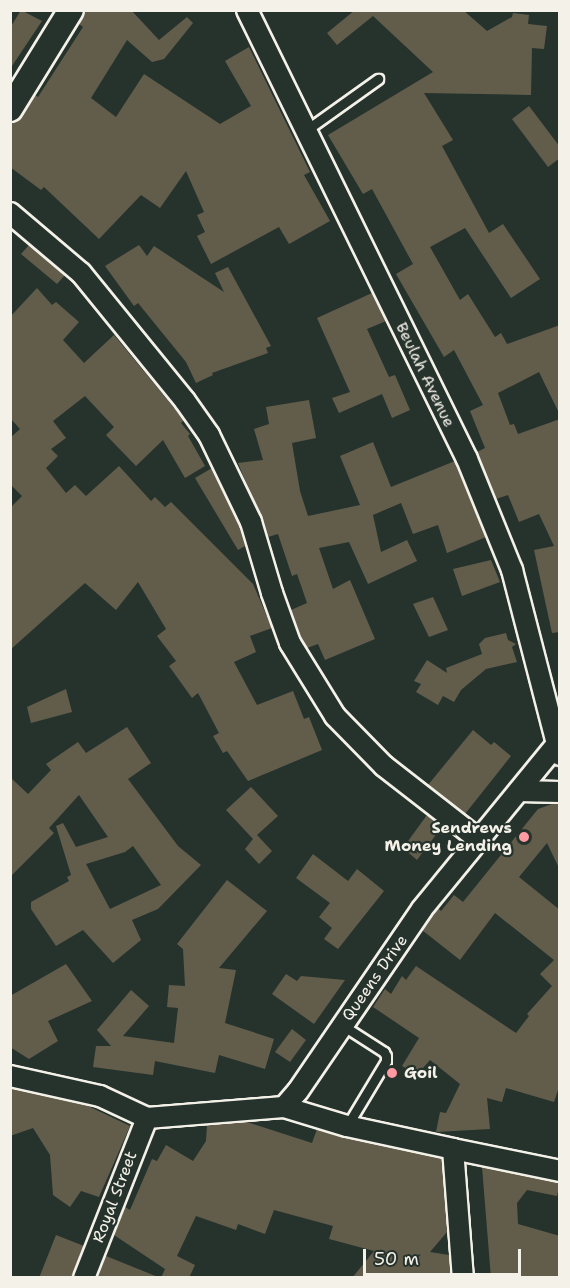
<!DOCTYPE html>
<style>
body{margin:0}
#map{position:relative;width:570px;height:1288px;overflow:hidden;background:#26332d;font-family:"Shantell Sans",sans-serif}
div>[style]{position:absolute}
.building>*{inset:0;background:#625d4b}
.roads{filter:drop-shadow(2px 0 #f4f1e8) drop-shadow(-2px 0 #f4f1e8) drop-shadow(0 2px #f4f1e8) drop-shadow(0 -2px #f4f1e8)}
.service>*{height:9px;margin:-4.5px;padding:0 4.5px;transform-origin:4.5px;border-radius:4.5px;background:#26332d}
.minor>*{height:20px;margin:-10px;padding:0 10px;transform-origin:10px;border-radius:10px;background:#26332d}
.tertiary>*{height:24px;margin:-12px;padding:0 12px;transform-origin:12px;border-radius:12px;background:#26332d}
.dots>*{width:16px;height:16px;translate:-50% -50%;box-sizing:border-box;border:3px solid #26332d;border-radius:50%}
span{translate:-50% -50%;white-space:nowrap;text-align:center;line-height:1.15;-webkit-text-stroke:4.5px #26332d;paint-order:stroke}
.street-label{font-size:16px;color:#f4f1e8}
.poi-label{font-size:16px;color:#f4f1e8;font-weight:700}
.right{translate:-100% -50%;text-align:right}
.left{translate:0 -50%;text-align:left}
.frame{position:absolute;inset:0;border:12px solid #f4f1e8;pointer-events:none}
.scale{position:absolute;left:363px;top:1249px;width:158px;height:27px;box-sizing:border-box;border:3px solid #f4f1e8;border-top:0;padding-left:8px;font-size:18px;line-height:21px;white-space:nowrap;color:#f4f1e8;-webkit-text-stroke:4px #26332d;paint-order:stroke}
</style>
<div id="map">
<div class="building">
<div style="clip-path:polygon(21px 10px,42px 21px,10px 69px,10px 28px)"></div>
<div style="clip-path:polygon(85px 10px,131px 10px,159px 40px,187px 17px,193px 23px,164px 59px,152px 62px,127px 40px,91px 98px,116px 117px,144px 74px,220px 124px,251px 106px,225px 61px,249px 47px,310px 172px,304px 175px,330px 221px,289px 244px,279px 227px,211px 264px,197px 236px,205px 232px,197px 215px,204px 212px,186px 171px,160px 208px,141px 195px,99px 239px,44px 187px,41px 190px,10px 167px,10px 123px,17px 121px,35px 95px,38px 97px,83px 27px,79px 24px)"></div>
<div style="clip-path:polygon(355px 10px,463px 10px,487px 31px,512px 17px,513px 13px,529px 15px,528px 24px,547px 26px,544px 49px,532px 48px,531px 95px,424px 93px,453px 140px,442px 146px,489px 233px,503px 224px,540px 279px,511px 298px,465px 228px,430px 247px,460px 300px,468px 294px,495px 337px,501px 333px,507px 344px,560px 325px,560px 415px,539px 372px,498px 393px,510px 425px,514px 424px,518px 434px,560px 419px,560px 632px,552px 633px,534px 550px,554px 546px,539px 514px,519px 522px,508px 495px,496px 499px,477px 452px,485px 448px,470px 411px,483px 405px,454px 350px,444px 357px,396px 274px,413px 264px,372px 189px,363px 194px,328px 135px,433px 72px,373px 16px,337px 45px,327px 33px)"></div>
<div style="clip-path:polygon(529px 106px,560px 147px,560px 158px,548px 167px,512px 119px)"></div>
<div style="clip-path:polygon(29px 245px,65px 275px,57px 284px,21px 254px)"></div>
<div style="clip-path:polygon(139px 245px,147px 256px,154px 246px,224px 292px,215px 273px,228px 267px,271px 346px,266px 348px,268px 353px,212px 373px,213px 375px,196px 383px,186px 362px,138px 303px,134px 306px,105px 266px)"></div>
<div style="clip-path:polygon(37px 288px,52px 305px,56px 302px,79px 322px,63px 340px,84px 363px,114px 335px,184px 420px,181px 423px,190px 434px,188px 436px,205px 466px,185px 478px,163px 440px,136px 466px,106px 435px,114px 427px,85px 396px,53px 421px,66px 438px,51px 449px,58px 456px,46px 468px,66px 493px,75px 485px,86px 496px,119px 466px,151px 501px,155px 497px,165px 507px,171px 502px,253px 584px,272px 628px,250px 636px,256px 652px,234px 662px,257px 705px,293px 691px,304px 719px,309px 717px,322px 750px,248px 781px,227px 751px,223px 753px,213px 736px,219px 733px,198px 693px,192px 698px,169px 666px,176px 661px,157px 636px,166px 629px,138px 582px,116px 610px,85px 583px,10px 650px,10px 508px,22px 496px,10px 484px,10px 438px,20px 429px,10px 418px,10px 317px)"></div>
<div style="clip-path:polygon(372px 293px,386px 321px,367px 329px,389px 377px,395px 375px,410px 410px,392px 418px,382px 394px,339px 413px,332px 398px,350px 392px,317px 318px)"></div>
<div style="clip-path:polygon(309px 400px,316px 438px,292px 443px,300px 491px,308px 516px,360px 505px,340px 456px,373px 442px,391px 487px,455px 461px,486px 537px,447px 553px,438px 525px,413px 534px,401px 503px,373px 515px,381px 552px,407px 540px,417px 561px,368px 584px,349px 542px,319px 548px,333px 589px,350px 580px,375px 639px,325px 660px,318px 644px,307px 648px,301px 638px,291px 610px,307px 603px,297px 574px,292px 576px,278px 534px,268px 537px,238px 463px,263px 460px,254px 429px,269px 424px,266px 407px)"></div>
<div style="clip-path:polygon(212px 468px,240px 526px,245px 546px,238px 550px,195px 478px)"></div>
<div style="clip-path:polygon(491px 560px,500px 582px,462px 596px,453px 569px)"></div>
<div style="clip-path:polygon(433px 597px,448px 630px,429px 637px,413px 604px)"></div>
<div style="clip-path:polygon(506px 633px,508px 640px,516px 644px,512px 647px,517px 662px,486px 669px,461px 690px,454px 702px,443px 696px,438px 705px,416px 692px,421px 684px,414px 681px,427px 660px,447px 673px,446px 668px,482px 654px,479px 644px,485px 638px)"></div>
<div style="clip-path:polygon(66px 689px,72px 712px,31px 723px,27px 707px)"></div>
<div style="clip-path:polygon(evenodd,127px 727px,151px 763px,128px 779px,178px 846px,201px 865px,158px 909px,132px 920px,141px 940px,113px 963px,83px 930px,56px 946px,31px 909px,31px 902px,69px 881px,67px 877px,71px 875px,56px 826px,63px 823px,76px 847px,108px 837px,79px 795px,49px 828px,54px 833px,10px 877px,10px 777px,28px 794px,51px 770px,46px 764px,78px 742px,86px 753px,127px 727px,133px 846px,161px 885px,110px 909px,86px 864px,125px 852px,133px 846px)"></div>
<div style="clip-path:polygon(473px 730px,491px 745px,494px 742px,511px 756px,465px 814px,428px 785px)"></div>
<div style="clip-path:polygon(251px 787px,278px 816px,257px 835px,272px 851px,259px 864px,245px 849px,253px 839px,226px 810px)"></div>
<div style="clip-path:polygon(552px 804px,560px 804px,560px 870px,547px 843px,519px 877px,560px 910px,560px 1084px,554px 1102px,506px 1088px,502px 1102px,487px 1098px,490px 1129px,436px 1132px,440px 1112px,446px 1113px,460px 1084px,430px 1060px,417px 1075px,402px 1066px,419px 1038px,373px 1007px,385px 989px,391px 994px,402px 976px,406px 980px,416px 966px,516px 1033px,529px 1016px,527px 1014px,552px 986px,540px 974px,554px 960px,495px 913px,460px 960px,422px 930px,438px 908px,441px 911px,454px 895px,463px 902px,538px 809px)"></div>
<div style="clip-path:polygon(427px 815px,446px 829px,442px 835px,438px 832px,417px 860px,403px 848px)"></div>
<div style="clip-path:polygon(313px 854px,348px 881px,357px 869px,384px 891px,338px 949px,324px 939px,332px 928px,319px 917px,330px 903px,296px 878px)"></div>
<div style="clip-path:polygon(227px 880px,267px 911px,219px 968px,236px 970px,225px 1023px,274px 1039px,265px 1069px,219px 1055px,215px 1073px,155px 1061px,153px 1075px,93px 1067px,96px 1046px,111px 1046px,97px 1030px,131px 990px,149px 1006px,123px 1036px,174px 1043px,178px 1008px,167px 1007px,169px 985px,185px 986px,183px 949px,177px 944px)"></div>
<div style="clip-path:polygon(66px 964px,92px 1001px,48px 1021px,58px 1041px,29px 1059px,10px 1047px,10px 996px)"></div>
<div style="clip-path:polygon(286px 974px,297px 981px,301px 976px,345px 980px,314px 1024px,272px 994px)"></div>
<div style="clip-path:polygon(292px 1029px,306px 1040px,290px 1062px,275px 1052px)"></div>
<div style="clip-path:polygon(10px 1088px,88px 1106px,130px 1126px,99px 1197px,81px 1191px,70px 1207px,53px 1195px,50px 1155px,33px 1128px,10px 1136px)"></div>
<div style="clip-path:polygon(247px 1122px,312px 1143px,317px 1129px,442px 1159px,447px 1232px,430px 1252px,449px 1255px,451px 1278px,352px 1278px,374px 1251px,329px 1239px,333px 1226px,274px 1210px,265px 1234px,238px 1224px,236px 1230px,196px 1216px,177px 1256px,195px 1265px,189px 1278px,161px 1278px,165px 1269px,114px 1235px,125px 1207px,130px 1210px,152px 1159px,157px 1161px,166px 1145px,193px 1161px,206px 1141px,207px 1125px)"></div>
<div style="clip-path:polygon(482px 1167px,560px 1183px,557px 1196px,527px 1190px,517px 1203px,518px 1224px,560px 1236px,560px 1278px,491px 1278px)"></div>
<div style="clip-path:polygon(56px 1235px,84px 1246px,72px 1278px,39px 1278px)"></div>
<div style="clip-path:polygon(106px 1256px,158px 1277px,158px 1278px,97px 1278px)"></div>
</div>
<div class="roads">
<div class="service">
<div style="left:305px;top:131px;width:90px;rotate:-35.5deg"></div>
<div style="left:342px;top:1025px;width:50px;rotate:32.7deg"></div>
<div style="left:384px;top:1052px;width:4px;rotate:63deg"></div>
<div style="left:386px;top:1056px;width:5px;rotate:90deg"></div>
<div style="left:386px;top:1061px;width:76px;rotate:121deg"></div>
</div>
<div class="minor">
<div style="left:247px;top:10px;width:500px;rotate:63.9deg"></div>
<div style="left:467px;top:459px;width:120px;rotate:67.9deg"></div>
<div style="left:512px;top:570px;width:191px;rotate:75.5deg"></div>
<div style="left:10px;top:213px;width:93px;rotate:40.2deg"></div>
<div style="left:81px;top:273px;width:165px;rotate:50.9deg"></div>
<div style="left:185px;top:401px;width:42px;rotate:54.8deg"></div>
<div style="left:209px;top:435px;width:97px;rotate:64.2deg"></div>
<div style="left:251px;top:522px;width:74px;rotate:73.5deg"></div>
<div style="left:272px;top:593px;width:53px;rotate:70.2deg"></div>
<div style="left:290px;top:643px;width:86px;rotate:58.3deg"></div>
<div style="left:335px;top:716px;width:70px;rotate:45.6deg"></div>
<div style="left:384px;top:766px;width:120px;rotate:37.9deg"></div>
<div style="left:519px;top:791px;width:41px;rotate:1.4deg"></div>
<div style="left:10px;top:1076px;width:92px;rotate:12.5deg"></div>
<div style="left:100px;top:1096px;width:52px;rotate:25.1deg"></div>
<div style="left:147px;top:1118px;width:137px;rotate:-4.6deg"></div>
<div style="left:284px;top:1107px;width:21px;rotate:-49deg"></div>
<div style="left:298px;top:1091px;width:220px;rotate:-55.7deg"></div>
<div style="left:422px;top:909px;width:212px;rotate:-50.7deg"></div>
<div style="left:284px;top:1107px;width:66px;rotate:16.8deg"></div>
<div style="left:347px;top:1126px;width:108px;rotate:12.2deg"></div>
<div style="left:453px;top:1149px;width:129px;rotate:85.6deg"></div>
<div style="left:453px;top:1149px;width:109px;rotate:11.6deg"></div>
<div style="left:84px;top:1278px;width:172px;rotate:-68.5deg"></div>
</div>
<div class="tertiary">
<div style="left:10px;top:109px;width:116px;rotate:-58.4deg"></div>
</div>
</div>
<div class="dots">
<div style="left:524px;top:837px;background:#ff9aa2"></div>
<div style="left:392px;top:1073px;background:#ff9aa2"></div>
</div>
<div class="street-label">
<span style="left:425px;top:375px;rotate:64deg">Beulah Avenue</span>
<span style="left:375px;top:978px;rotate:-55deg">Queens Drive</span>
<span style="left:115px;top:1197px;rotate:-69deg">Royal Street</span>
</div>
<div class="poi-label">
<span class="right" style="left:512px;top:837px">Sendrews<br>Money Lending</span>
<span class="left" style="left:404px;top:1073px">Goil</span>
</div>
<div class="frame"></div>
<div class="scale">50 m</div>
</div>
